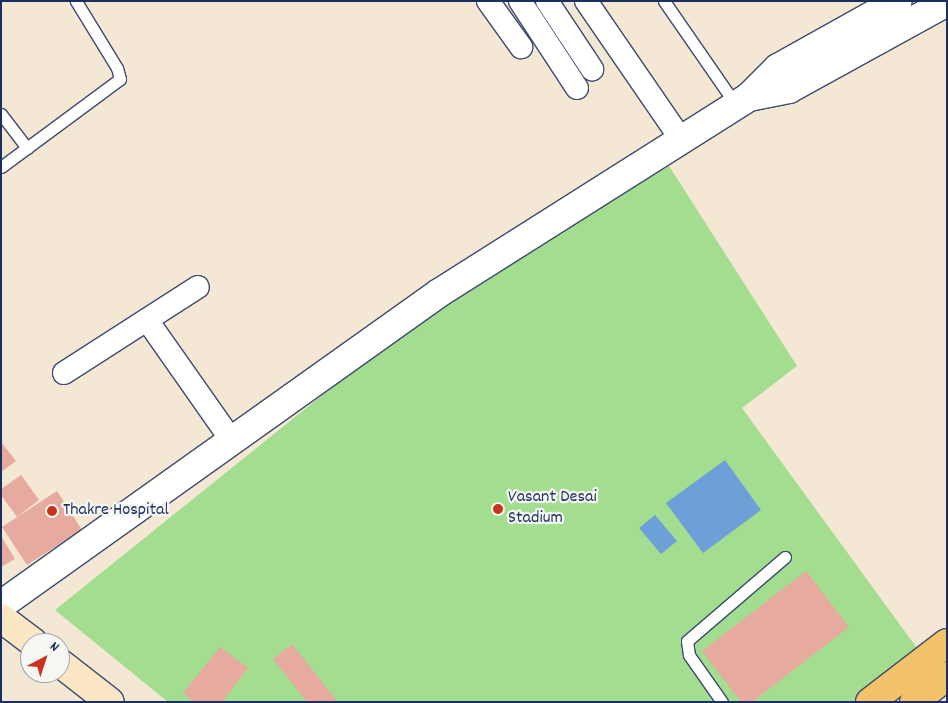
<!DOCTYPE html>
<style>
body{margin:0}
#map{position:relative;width:948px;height:703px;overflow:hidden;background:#f4e7d4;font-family:Dekko,sans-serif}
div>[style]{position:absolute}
.green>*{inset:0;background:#a3dd8f}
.water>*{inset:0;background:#6d9fd8}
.building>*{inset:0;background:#e6aa9e}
.roads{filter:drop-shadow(1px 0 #3c4b70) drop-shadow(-1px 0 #3c4b70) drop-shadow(0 1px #3c4b70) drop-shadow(0 -1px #3c4b70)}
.service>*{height:11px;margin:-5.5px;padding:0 5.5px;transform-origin:5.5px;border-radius:5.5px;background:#fff}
.minor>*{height:22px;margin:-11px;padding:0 11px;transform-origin:11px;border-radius:11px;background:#fff}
.tertiary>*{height:28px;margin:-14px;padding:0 14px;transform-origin:14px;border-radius:14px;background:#fff}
.secondary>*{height:28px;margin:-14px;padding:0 14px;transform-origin:14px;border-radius:14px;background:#fbe7c3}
.trunk>*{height:28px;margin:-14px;padding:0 14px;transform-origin:14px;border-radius:14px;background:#f4c26a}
.dots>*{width:14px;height:14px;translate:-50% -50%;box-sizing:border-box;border:2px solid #f6f6f2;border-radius:50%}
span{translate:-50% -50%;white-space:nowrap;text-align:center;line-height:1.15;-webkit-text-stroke:4.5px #f6f6f2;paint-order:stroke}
.poi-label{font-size:18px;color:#1b2f5e}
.left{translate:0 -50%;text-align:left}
.frame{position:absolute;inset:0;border:2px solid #1b2f5e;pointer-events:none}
.north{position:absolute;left:20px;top:633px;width:50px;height:50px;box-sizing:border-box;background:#f6f6f2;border:1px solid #9ea6b7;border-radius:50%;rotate:40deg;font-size:14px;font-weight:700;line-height:20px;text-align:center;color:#1b2f5e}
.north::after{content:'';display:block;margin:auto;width:18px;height:22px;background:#c8321e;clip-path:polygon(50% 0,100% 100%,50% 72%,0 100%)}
</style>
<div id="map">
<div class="green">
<div style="clip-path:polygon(669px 166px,797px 366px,742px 408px,922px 655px,862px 702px,168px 702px,55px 610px,417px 319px)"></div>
</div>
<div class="water">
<div style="clip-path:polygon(725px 460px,761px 510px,703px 553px,666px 503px)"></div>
<div style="clip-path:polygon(655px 515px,677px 541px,661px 554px,639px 528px)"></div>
</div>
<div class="building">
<div style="clip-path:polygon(1px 442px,16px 461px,1px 472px)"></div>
<div style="clip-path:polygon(21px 475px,39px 500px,17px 517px,1px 495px,1px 489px)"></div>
<div style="clip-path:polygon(57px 491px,82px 530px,27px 565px,2px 527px)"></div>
<div style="clip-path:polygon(1px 536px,15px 559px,1px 567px)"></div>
<div style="clip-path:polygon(806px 571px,849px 627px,752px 702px,741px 702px,702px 651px)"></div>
<div style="clip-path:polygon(292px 644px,338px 702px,307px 702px,273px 659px)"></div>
<div style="clip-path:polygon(220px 647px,248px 668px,222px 702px,194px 702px,183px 693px)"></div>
</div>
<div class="roads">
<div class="service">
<div style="left:664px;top:1px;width:126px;rotate:55.3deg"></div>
<div style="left:1px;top:114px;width:43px;rotate:52.6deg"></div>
<div style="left:1px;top:167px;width:148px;rotate:-36.5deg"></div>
<div style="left:120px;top:79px;width:11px;rotate:-105deg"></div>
<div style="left:117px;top:68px;width:79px;rotate:-121.5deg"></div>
<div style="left:722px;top:702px;width:57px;rotate:-125.1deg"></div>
<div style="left:689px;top:655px;width:14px;rotate:-98deg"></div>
<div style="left:687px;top:641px;width:129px;rotate:-40.6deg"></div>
</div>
<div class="minor">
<div style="left:488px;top:1px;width:57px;rotate:54.3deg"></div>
<div style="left:520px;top:1px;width:104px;rotate:56.8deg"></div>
<div style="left:547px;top:1px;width:82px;rotate:56.5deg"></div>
<div style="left:586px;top:1px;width:168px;rotate:55.5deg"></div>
<div style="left:147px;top:320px;width:148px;rotate:54.9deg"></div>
<div style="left:64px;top:373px;width:159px;rotate:-32.7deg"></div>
</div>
<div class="tertiary">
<div style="left:749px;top:97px;width:41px;rotate:-11.3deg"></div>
<div style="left:789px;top:89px;width:180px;rotate:-28.8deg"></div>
<div style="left:1px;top:605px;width:538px;rotate:-35.46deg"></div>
<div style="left:439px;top:293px;width:367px;rotate:-32.3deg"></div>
<div style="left:749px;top:97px;width:41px;rotate:-45deg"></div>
<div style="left:778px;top:68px;width:137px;rotate:-29.2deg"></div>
</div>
<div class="secondary">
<div style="left:1px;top:618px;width:41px;rotate:37.1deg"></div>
<div style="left:60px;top:663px;width:63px;rotate:38deg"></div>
</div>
<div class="trunk">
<div style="left:870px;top:702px;width:97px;rotate:-37.5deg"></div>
<div style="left:914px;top:702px;width:42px;rotate:-38.2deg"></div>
</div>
</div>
<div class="dots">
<div style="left:498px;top:509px;background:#c8321e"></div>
<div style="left:52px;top:511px;background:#c8321e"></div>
</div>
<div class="poi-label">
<span class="left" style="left:508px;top:509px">Vasant Desai<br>Stadium</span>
<span class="left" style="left:63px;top:511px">Thakre Hospital</span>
</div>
<div class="frame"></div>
<div class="north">N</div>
</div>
